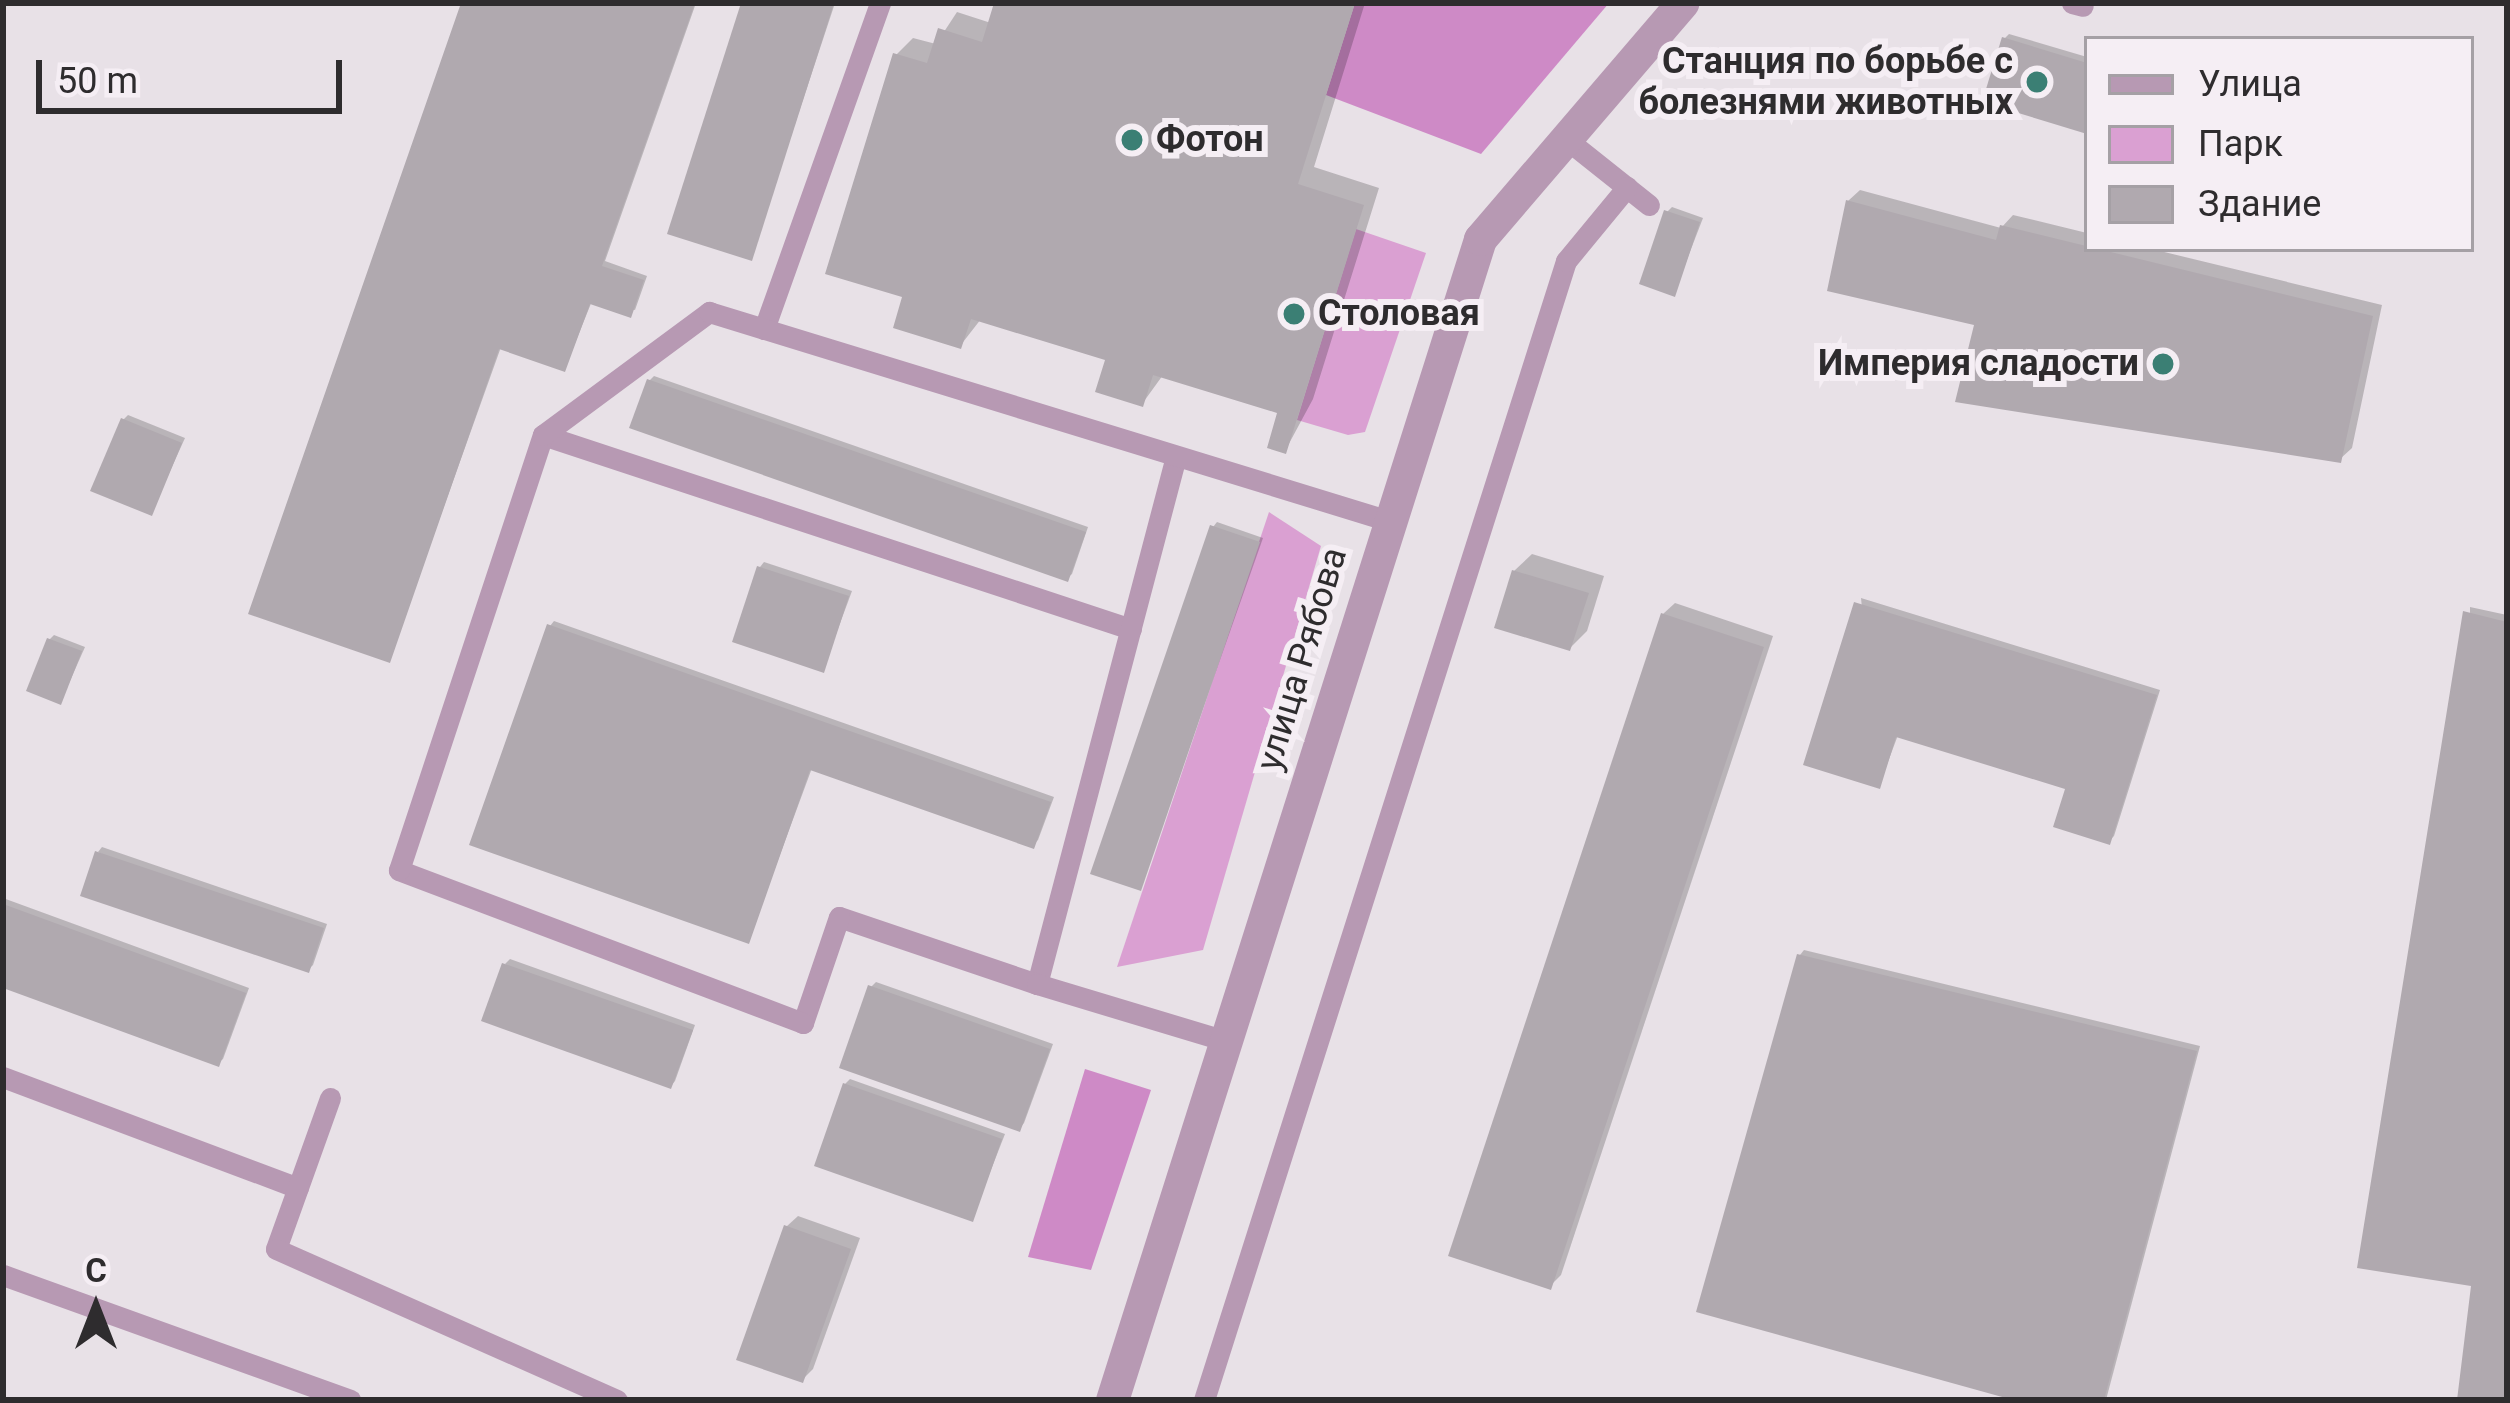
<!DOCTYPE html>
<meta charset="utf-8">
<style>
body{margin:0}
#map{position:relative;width:2510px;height:1403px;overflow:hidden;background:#e8e1e7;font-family:Roboto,sans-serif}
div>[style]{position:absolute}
.green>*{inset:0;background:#daa0d2}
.forest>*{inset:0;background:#ce8ac6}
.shadow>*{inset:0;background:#0003}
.building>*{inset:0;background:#b0a9af}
.service>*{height:21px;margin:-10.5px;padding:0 10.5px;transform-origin:10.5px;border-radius:10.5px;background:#b799b3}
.tertiary>*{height:33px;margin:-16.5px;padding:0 16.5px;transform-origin:16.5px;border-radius:16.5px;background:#b799b3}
.dots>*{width:33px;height:33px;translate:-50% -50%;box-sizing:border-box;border:6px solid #f5eef4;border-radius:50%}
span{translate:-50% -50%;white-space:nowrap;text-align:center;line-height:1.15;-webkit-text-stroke:12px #f5eef4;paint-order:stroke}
.poi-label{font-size:36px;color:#2e2c2e;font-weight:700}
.right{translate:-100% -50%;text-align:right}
.left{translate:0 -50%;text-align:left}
.street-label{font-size:36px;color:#2e2c2e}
.frame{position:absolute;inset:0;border:6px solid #2e2c2e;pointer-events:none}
.legend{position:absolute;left:2084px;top:36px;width:390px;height:216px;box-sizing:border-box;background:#f5eef4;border:3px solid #a5a0a5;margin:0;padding:15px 21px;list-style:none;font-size:36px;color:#2e2c2e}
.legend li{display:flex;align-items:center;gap:24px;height:60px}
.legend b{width:60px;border:3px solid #a5a0a5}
.north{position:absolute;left:36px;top:1247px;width:120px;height:120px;-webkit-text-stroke:9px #f5eef4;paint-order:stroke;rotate:0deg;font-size:33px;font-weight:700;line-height:48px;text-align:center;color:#2e2c2e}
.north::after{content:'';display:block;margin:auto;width:42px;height:54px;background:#2e2c2e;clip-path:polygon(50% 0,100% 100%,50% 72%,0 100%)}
.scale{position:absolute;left:36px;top:60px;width:306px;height:54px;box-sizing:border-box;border:6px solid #2e2c2e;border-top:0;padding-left:15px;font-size:36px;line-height:42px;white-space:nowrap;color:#2e2c2e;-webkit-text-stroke:9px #f5eef4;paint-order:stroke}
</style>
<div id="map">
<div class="green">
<div style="clip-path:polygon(1356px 229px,1426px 253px,1365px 432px,1348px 435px,1297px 420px)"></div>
<div style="clip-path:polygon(1269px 512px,1321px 546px,1203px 950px,1117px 967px)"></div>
</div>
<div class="forest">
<div style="clip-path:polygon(1355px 3px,1609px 3px,1481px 154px,1326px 95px)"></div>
<div style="clip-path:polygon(1085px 1069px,1151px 1090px,1091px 1270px,1028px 1257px)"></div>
</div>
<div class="shadow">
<div style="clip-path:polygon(465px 3px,696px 3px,605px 261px,647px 276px,635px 310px,592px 301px,565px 368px,501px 347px,389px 660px)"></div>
<div style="clip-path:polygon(744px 3px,835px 3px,751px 257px)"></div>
<div style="clip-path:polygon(997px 3px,1365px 3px,1314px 167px,1379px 188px,1313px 399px,1285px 451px,1281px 412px,1163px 375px,1142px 404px,1109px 358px,981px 319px,960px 346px,906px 295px,896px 55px,913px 38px,936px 44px,957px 12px,991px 23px)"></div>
<div style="clip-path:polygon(2009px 34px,2087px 57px,2087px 131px,2005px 38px)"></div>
<div style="clip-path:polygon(1860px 190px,2001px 228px,2013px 215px,2087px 233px,2087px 249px,2152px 249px,2382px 305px,2352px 448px,2340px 459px,1978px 323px,1848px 201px)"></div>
<div style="clip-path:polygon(1672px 207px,1703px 218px,1674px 293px,1667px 212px)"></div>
<div style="clip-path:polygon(654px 376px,1088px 527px,1072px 574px,1067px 578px,649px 381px)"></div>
<div style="clip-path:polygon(128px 415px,185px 438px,151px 513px,123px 420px)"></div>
<div style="clip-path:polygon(1217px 522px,1263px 538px,1140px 887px,1213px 527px)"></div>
<div style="clip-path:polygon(1532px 554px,1604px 576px,1587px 631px,1570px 648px,1514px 571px)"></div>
<div style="clip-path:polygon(764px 562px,852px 591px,823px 669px,760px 567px)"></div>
<div style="clip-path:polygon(1861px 598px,2160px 690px,2114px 836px,2109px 841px,2068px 787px,1898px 735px,1879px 786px)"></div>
<div style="clip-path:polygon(1675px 603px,1773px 636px,1561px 1275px,1550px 1286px,1663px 614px)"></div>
<div style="clip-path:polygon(2470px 607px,2507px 615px,2507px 1400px,2460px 1400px,2474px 1283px)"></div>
<div style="clip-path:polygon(554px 621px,1054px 797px,1038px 840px,1033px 845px,812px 768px,748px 941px,550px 626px)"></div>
<div style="clip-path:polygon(54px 635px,85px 647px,61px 701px,49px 640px)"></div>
<div style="clip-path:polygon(102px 847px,327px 924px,313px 965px,308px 970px,98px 852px)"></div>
<div style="clip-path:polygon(3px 898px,249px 988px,223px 1059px,218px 1063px,3px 985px)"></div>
<div style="clip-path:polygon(1804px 950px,2200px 1046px,2106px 1400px,2024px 1400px,1800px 955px)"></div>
<div style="clip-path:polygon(510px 959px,695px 1025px,675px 1081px,671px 1086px,505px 964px)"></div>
<div style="clip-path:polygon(876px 982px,1053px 1044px,1024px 1123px,1020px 1128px,871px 987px)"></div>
<div style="clip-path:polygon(850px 1079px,1005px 1134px,972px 1218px,845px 1084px)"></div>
<div style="clip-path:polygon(798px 1216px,860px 1238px,813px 1369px,802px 1380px,786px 1227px)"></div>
</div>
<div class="building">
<div style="clip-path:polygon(461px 3px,695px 3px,602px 266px,644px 280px,631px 318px,590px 304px,565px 372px,499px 349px,390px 663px,248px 614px)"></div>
<div style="clip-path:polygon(741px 3px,834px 3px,752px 261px,667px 234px)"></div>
<div style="clip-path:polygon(994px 3px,1355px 3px,1298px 184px,1364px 205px,1286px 454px,1267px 448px,1277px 413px,1153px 375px,1143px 407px,1095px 392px,1105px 360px,971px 319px,961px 349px,893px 328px,902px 297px,825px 274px,893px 53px,927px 63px,938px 28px,982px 42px)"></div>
<div style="clip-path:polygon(2002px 37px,2087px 63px,2087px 134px,1982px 102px)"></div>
<div style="clip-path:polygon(1846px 200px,1996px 240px,2000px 225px,2373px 316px,2341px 463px,1955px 402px,1974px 325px,1827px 291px)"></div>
<div style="clip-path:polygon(1664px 210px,1700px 222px,1675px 297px,1639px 284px)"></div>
<div style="clip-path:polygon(647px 379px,1086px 532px,1068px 582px,629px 428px)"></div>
<div style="clip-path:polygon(121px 418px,182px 443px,152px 516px,90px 491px)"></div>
<div style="clip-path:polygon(1210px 525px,1260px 542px,1141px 891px,1090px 874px)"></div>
<div style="clip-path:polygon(757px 566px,849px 596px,824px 673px,732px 642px)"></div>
<div style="clip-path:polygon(1512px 570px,1589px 593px,1570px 651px,1494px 628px)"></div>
<div style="clip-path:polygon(1854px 602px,2157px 695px,2110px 845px,2053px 827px,2065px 789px,1896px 737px,1880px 789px,1803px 765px)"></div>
<div style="clip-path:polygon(2463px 611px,2507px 622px,2507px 1400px,2457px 1400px,2471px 1286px,2357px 1268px)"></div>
<div style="clip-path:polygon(1661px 613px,1764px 647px,1551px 1290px,1448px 1256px)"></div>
<div style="clip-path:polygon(547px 624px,1051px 802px,1034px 849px,810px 770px,749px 944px,469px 845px)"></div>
<div style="clip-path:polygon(47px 638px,82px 651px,61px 705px,26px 691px)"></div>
<div style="clip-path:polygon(95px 851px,324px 928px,309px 973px,80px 896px)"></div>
<div style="clip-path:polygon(3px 904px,246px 993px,219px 1067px,3px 988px)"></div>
<div style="clip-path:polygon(1797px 954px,2197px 1051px,2104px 1400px,2013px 1400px,1696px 1312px)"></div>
<div style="clip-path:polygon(502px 963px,693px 1030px,671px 1089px,481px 1021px)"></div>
<div style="clip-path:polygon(868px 985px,1050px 1049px,1020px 1132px,839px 1068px)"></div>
<div style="clip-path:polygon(843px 1083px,1002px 1139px,973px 1222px,814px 1166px)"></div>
<div style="clip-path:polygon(784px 1225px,851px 1249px,803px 1383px,736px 1360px)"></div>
</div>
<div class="service">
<div style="left:2072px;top:3px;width:11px;rotate:15deg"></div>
<div style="left:1566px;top:139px;width:106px;rotate:38.5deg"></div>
<div style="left:764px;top:329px;width:346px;rotate:-70.4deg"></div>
<div style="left:543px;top:435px;width:619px;rotate:18.26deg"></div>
<div style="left:1175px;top:460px;width:542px;rotate:104.75deg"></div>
<div style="left:1037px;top:984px;width:209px;rotate:-161.3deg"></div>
<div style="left:839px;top:917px;width:112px;rotate:108.8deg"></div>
<div style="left:803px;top:1023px;width:432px;rotate:-159.3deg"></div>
<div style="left:399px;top:870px;width:458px;rotate:-71.7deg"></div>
<div style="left:543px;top:435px;width:207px;rotate:-36.5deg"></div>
<div style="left:709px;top:312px;width:708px;rotate:17.08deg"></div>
<div style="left:1037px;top:984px;width:194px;rotate:16.8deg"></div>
<div style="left:3px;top:1077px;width:315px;rotate:20.6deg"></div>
<div style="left:330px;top:1098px;width:160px;rotate:109.7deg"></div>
<div style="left:276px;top:1249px;width:373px;rotate:23.9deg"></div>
<div style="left:3px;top:1275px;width:369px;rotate:19.8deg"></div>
<div style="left:1204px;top:1400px;width:1195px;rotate:-72.37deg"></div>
<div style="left:1566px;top:261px;width:96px;rotate:-50.5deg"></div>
</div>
<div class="tertiary">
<div style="left:1112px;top:1400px;width:1218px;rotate:-72.41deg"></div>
<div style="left:1480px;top:239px;width:311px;rotate:-49.4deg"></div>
</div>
<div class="dots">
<div style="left:2037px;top:82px;background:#3b7f74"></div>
<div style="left:1132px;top:140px;background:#3b7f74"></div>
<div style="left:1294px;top:314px;background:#3b7f74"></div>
<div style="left:2163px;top:364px;background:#3b7f74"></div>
</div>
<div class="poi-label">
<span class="right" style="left:2013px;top:82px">Станция по борьбе с<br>болезнями животных</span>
<span class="left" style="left:1156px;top:140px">Фотон</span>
<span class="left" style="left:1318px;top:314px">Столовая</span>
<span class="right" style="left:2139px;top:364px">Империя сладости</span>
</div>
<div class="street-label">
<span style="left:1302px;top:659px;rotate:-73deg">улица Рябова</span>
</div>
<div class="frame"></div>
<ul class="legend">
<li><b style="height:15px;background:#b799b3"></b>Улица</li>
<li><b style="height:33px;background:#daa0d2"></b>Парк</li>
<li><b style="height:33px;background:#b0a9af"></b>Здание</li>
</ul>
<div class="north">С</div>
<div class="scale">50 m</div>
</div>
